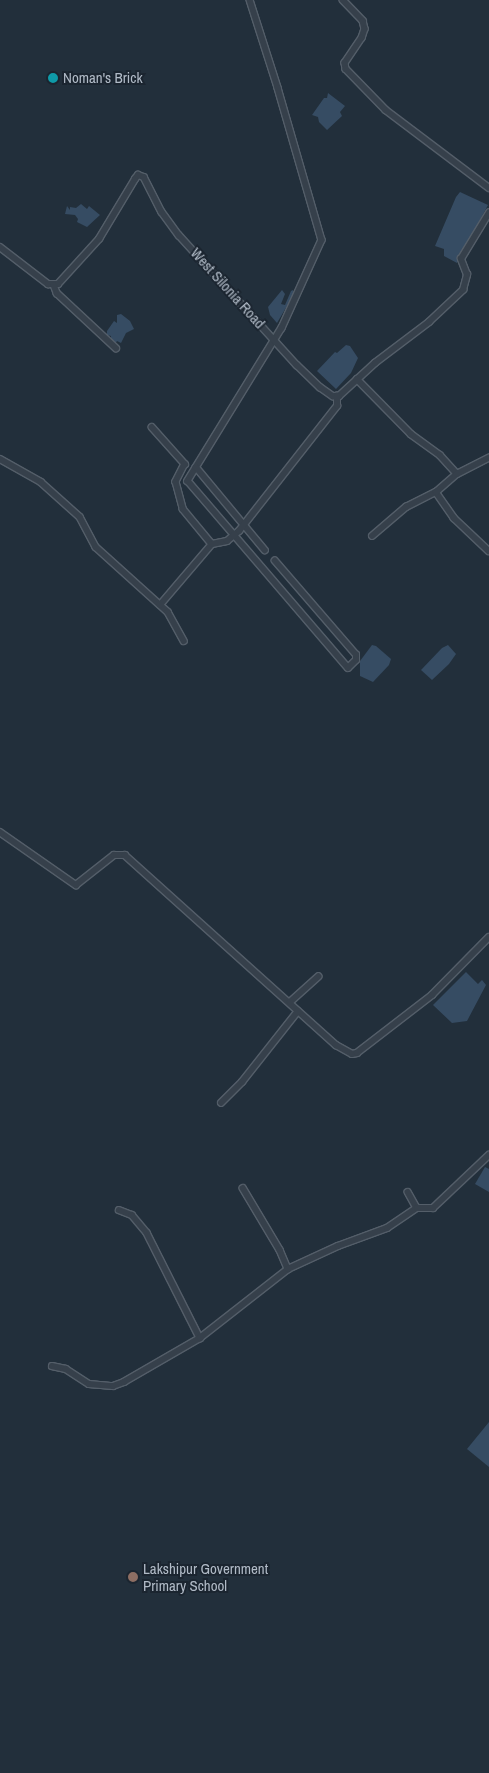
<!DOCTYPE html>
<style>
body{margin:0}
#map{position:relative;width:489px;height:1773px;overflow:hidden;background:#222f3b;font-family:"Archivo Narrow",sans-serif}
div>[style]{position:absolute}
.water>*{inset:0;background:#364c63}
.roads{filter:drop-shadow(1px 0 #545e69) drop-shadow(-1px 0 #545e69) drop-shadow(0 1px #545e69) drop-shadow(0 -1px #545e69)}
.street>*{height:5.5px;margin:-2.75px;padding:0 2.75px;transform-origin:2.75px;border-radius:2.75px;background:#36404b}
.dots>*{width:14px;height:14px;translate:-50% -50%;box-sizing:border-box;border:2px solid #1b2530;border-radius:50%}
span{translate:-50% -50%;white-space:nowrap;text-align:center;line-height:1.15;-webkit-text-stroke:4px #1b2530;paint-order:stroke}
.poi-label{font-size:15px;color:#b1bbc7}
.left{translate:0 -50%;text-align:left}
.street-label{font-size:15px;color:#b1bbc7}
</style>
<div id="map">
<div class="water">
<div style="clip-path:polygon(328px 93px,345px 106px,340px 112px,342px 116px,327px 130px,319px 122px,318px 117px,312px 115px,324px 98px,327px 98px)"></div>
<div style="clip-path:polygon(460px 192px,488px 205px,457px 263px,444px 256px,444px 249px,435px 246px,456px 197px)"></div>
<div style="clip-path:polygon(81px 204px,87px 209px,89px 206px,100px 215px,87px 227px,77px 222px,78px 219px,75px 215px,65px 214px,67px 206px,70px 210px,70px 207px,76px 208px)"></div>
<div style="clip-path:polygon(282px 290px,285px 294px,281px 304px,285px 305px,291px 291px,293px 290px,294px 294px,277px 323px,270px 315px,268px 307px)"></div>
<div style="clip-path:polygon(121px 314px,130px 321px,134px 329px,126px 333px,121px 343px,117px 341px,115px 344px,111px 341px,111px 336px,107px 335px,107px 331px,114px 321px,117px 323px,117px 315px)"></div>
<div style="clip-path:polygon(346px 345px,350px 346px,358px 358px,351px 373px,336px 389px,317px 371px,335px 352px,337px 353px)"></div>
<div style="clip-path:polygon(372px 645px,376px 646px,391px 659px,389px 665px,373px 682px,360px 676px,360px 661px)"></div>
<div style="clip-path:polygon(448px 645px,456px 654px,449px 664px,432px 680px,421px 670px,442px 648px)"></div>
<div style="clip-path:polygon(466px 972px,478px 984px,482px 980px,486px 985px,467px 1021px,452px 1023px,433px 1005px)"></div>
<div style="clip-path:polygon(485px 1167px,489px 1169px,489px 1192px,475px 1184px)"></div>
<div style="clip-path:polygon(489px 1422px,489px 1467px,467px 1449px)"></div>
</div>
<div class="roads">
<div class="street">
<div style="left:250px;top:0;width:92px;rotate:72.3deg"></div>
<div style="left:278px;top:88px;width:158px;rotate:73.9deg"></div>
<div style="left:322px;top:240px;width:97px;rotate:114.4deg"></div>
<div style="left:282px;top:328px;width:180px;rotate:121.6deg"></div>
<div style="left:188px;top:481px;width:246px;rotate:49.4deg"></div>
<div style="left:348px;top:668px;width:11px;rotate:-45deg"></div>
<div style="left:356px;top:660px;width:5px;rotate:-90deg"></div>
<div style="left:356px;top:655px;width:124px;rotate:-130.8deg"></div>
<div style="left:343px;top:0;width:29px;rotate:46deg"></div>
<div style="left:363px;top:21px;width:8px;rotate:76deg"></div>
<div style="left:365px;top:29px;width:9px;rotate:108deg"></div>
<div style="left:362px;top:38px;width:30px;rotate:124deg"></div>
<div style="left:345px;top:63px;width:6px;rotate:81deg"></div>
<div style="left:346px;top:69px;width:57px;rotate:45.7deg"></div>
<div style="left:386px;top:110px;width:129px;rotate:37.1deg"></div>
<div style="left:0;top:247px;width:61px;rotate:37.6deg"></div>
<div style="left:48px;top:284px;width:10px"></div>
<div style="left:58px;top:284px;width:61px;rotate:-47.7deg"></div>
<div style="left:99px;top:239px;width:70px;rotate:-59deg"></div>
<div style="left:135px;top:179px;width:5px;rotate:-53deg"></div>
<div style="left:138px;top:175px;width:6px;rotate:18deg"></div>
<div style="left:144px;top:177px;width:39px;rotate:63deg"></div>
<div style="left:162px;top:212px;width:29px;rotate:54deg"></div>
<div style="left:179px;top:235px;width:176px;rotate:47.8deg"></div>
<div style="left:297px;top:365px;width:32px;rotate:44deg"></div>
<div style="left:320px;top:387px;width:16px;rotate:35deg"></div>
<div style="left:333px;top:396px;width:6px"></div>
<div style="left:339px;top:396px;width:49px;rotate:-42.5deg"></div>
<div style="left:375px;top:363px;width:68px;rotate:-37.2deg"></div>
<div style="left:429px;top:322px;width:47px;rotate:-43.3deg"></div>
<div style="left:463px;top:290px;width:16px;rotate:-75deg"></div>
<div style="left:467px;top:275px;width:17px;rotate:-111deg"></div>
<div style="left:461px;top:259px;width:54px;rotate:-58.7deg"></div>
<div style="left:54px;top:285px;width:9px;rotate:69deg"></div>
<div style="left:57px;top:293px;width:81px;rotate:43deg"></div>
<div style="left:357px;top:379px;width:77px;rotate:45.5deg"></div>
<div style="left:411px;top:434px;width:36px;rotate:36deg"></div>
<div style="left:440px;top:455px;width:25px;rotate:48deg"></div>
<div style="left:152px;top:427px;width:50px;rotate:48.3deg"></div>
<div style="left:185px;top:464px;width:20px;rotate:117deg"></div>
<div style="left:176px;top:482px;width:28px;rotate:75deg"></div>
<div style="left:183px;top:509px;width:45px;rotate:50.4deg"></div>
<div style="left:0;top:459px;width:47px;rotate:29.3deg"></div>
<div style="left:41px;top:482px;width:52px;rotate:41.9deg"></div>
<div style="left:80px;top:517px;width:34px;rotate:62deg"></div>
<div style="left:96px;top:547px;width:97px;rotate:42.1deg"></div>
<div style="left:168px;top:612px;width:33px;rotate:61deg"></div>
<div style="left:196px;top:467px;width:108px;rotate:50.3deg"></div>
<div style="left:436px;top:492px;width:32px;rotate:55deg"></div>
<div style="left:454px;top:518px;width:48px;rotate:43.3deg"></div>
<div style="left:372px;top:536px;width:45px;rotate:-40.5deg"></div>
<div style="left:406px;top:507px;width:34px;rotate:-27deg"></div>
<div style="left:436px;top:492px;width:28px;rotate:-41deg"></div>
<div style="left:457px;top:474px;width:36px;rotate:-27deg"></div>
<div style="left:160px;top:605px;width:80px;rotate:-49.6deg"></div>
<div style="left:212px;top:544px;width:15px;rotate:-11deg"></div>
<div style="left:227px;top:541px;width:16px;rotate:-40deg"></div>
<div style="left:239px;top:531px;width:159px;rotate:-51.9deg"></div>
<div style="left:337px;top:406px;width:10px;rotate:-90deg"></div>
<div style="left:0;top:832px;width:93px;rotate:34.9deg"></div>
<div style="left:76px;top:885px;width:48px;rotate:-38.3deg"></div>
<div style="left:114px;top:855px;width:11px"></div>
<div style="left:125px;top:855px;width:284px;rotate:42deg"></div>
<div style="left:336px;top:1045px;width:18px;rotate:29deg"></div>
<div style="left:352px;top:1054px;width:5px;rotate:-11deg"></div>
<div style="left:357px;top:1053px;width:95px;rotate:-37.7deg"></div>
<div style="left:432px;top:995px;width:81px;rotate:-45.5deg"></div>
<div style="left:290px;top:1002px;width:38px;rotate:-42deg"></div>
<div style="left:221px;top:1103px;width:30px;rotate:-45deg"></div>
<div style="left:242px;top:1082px;width:90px;rotate:-51.7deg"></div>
<div style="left:243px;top:1188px;width:72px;rotate:59.2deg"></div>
<div style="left:280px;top:1250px;width:21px;rotate:67deg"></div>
<div style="left:408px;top:1192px;width:18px;rotate:61deg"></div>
<div style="left:119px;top:1210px;width:14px;rotate:21deg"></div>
<div style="left:132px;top:1215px;width:23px;rotate:50deg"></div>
<div style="left:147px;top:1233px;width:118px;rotate:63.2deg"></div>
<div style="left:52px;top:1366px;width:14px;rotate:12deg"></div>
<div style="left:66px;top:1369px;width:27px;rotate:33deg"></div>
<div style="left:89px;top:1384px;width:24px;rotate:5deg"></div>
<div style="left:113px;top:1386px;width:12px;rotate:-20deg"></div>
<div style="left:124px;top:1382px;width:88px;rotate:-30.1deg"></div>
<div style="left:200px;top:1338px;width:112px;rotate:-38.1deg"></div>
<div style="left:288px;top:1269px;width:55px;rotate:-24.7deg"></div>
<div style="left:338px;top:1246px;width:52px;rotate:-20.2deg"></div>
<div style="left:387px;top:1228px;width:36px;rotate:-34deg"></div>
<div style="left:417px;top:1208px;width:16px"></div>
<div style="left:433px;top:1208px;width:77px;rotate:-43.4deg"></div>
</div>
</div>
<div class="dots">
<div style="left:53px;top:78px;background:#0f9aa8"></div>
<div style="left:133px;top:1577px;background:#8d6e63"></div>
</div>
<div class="poi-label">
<span class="left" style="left:63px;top:78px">Noman's Brick</span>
<span class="left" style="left:143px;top:1577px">Lakshipur Government<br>Primary School</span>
</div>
<div class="street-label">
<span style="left:228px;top:288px;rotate:48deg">West Silonia Road</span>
</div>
</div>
